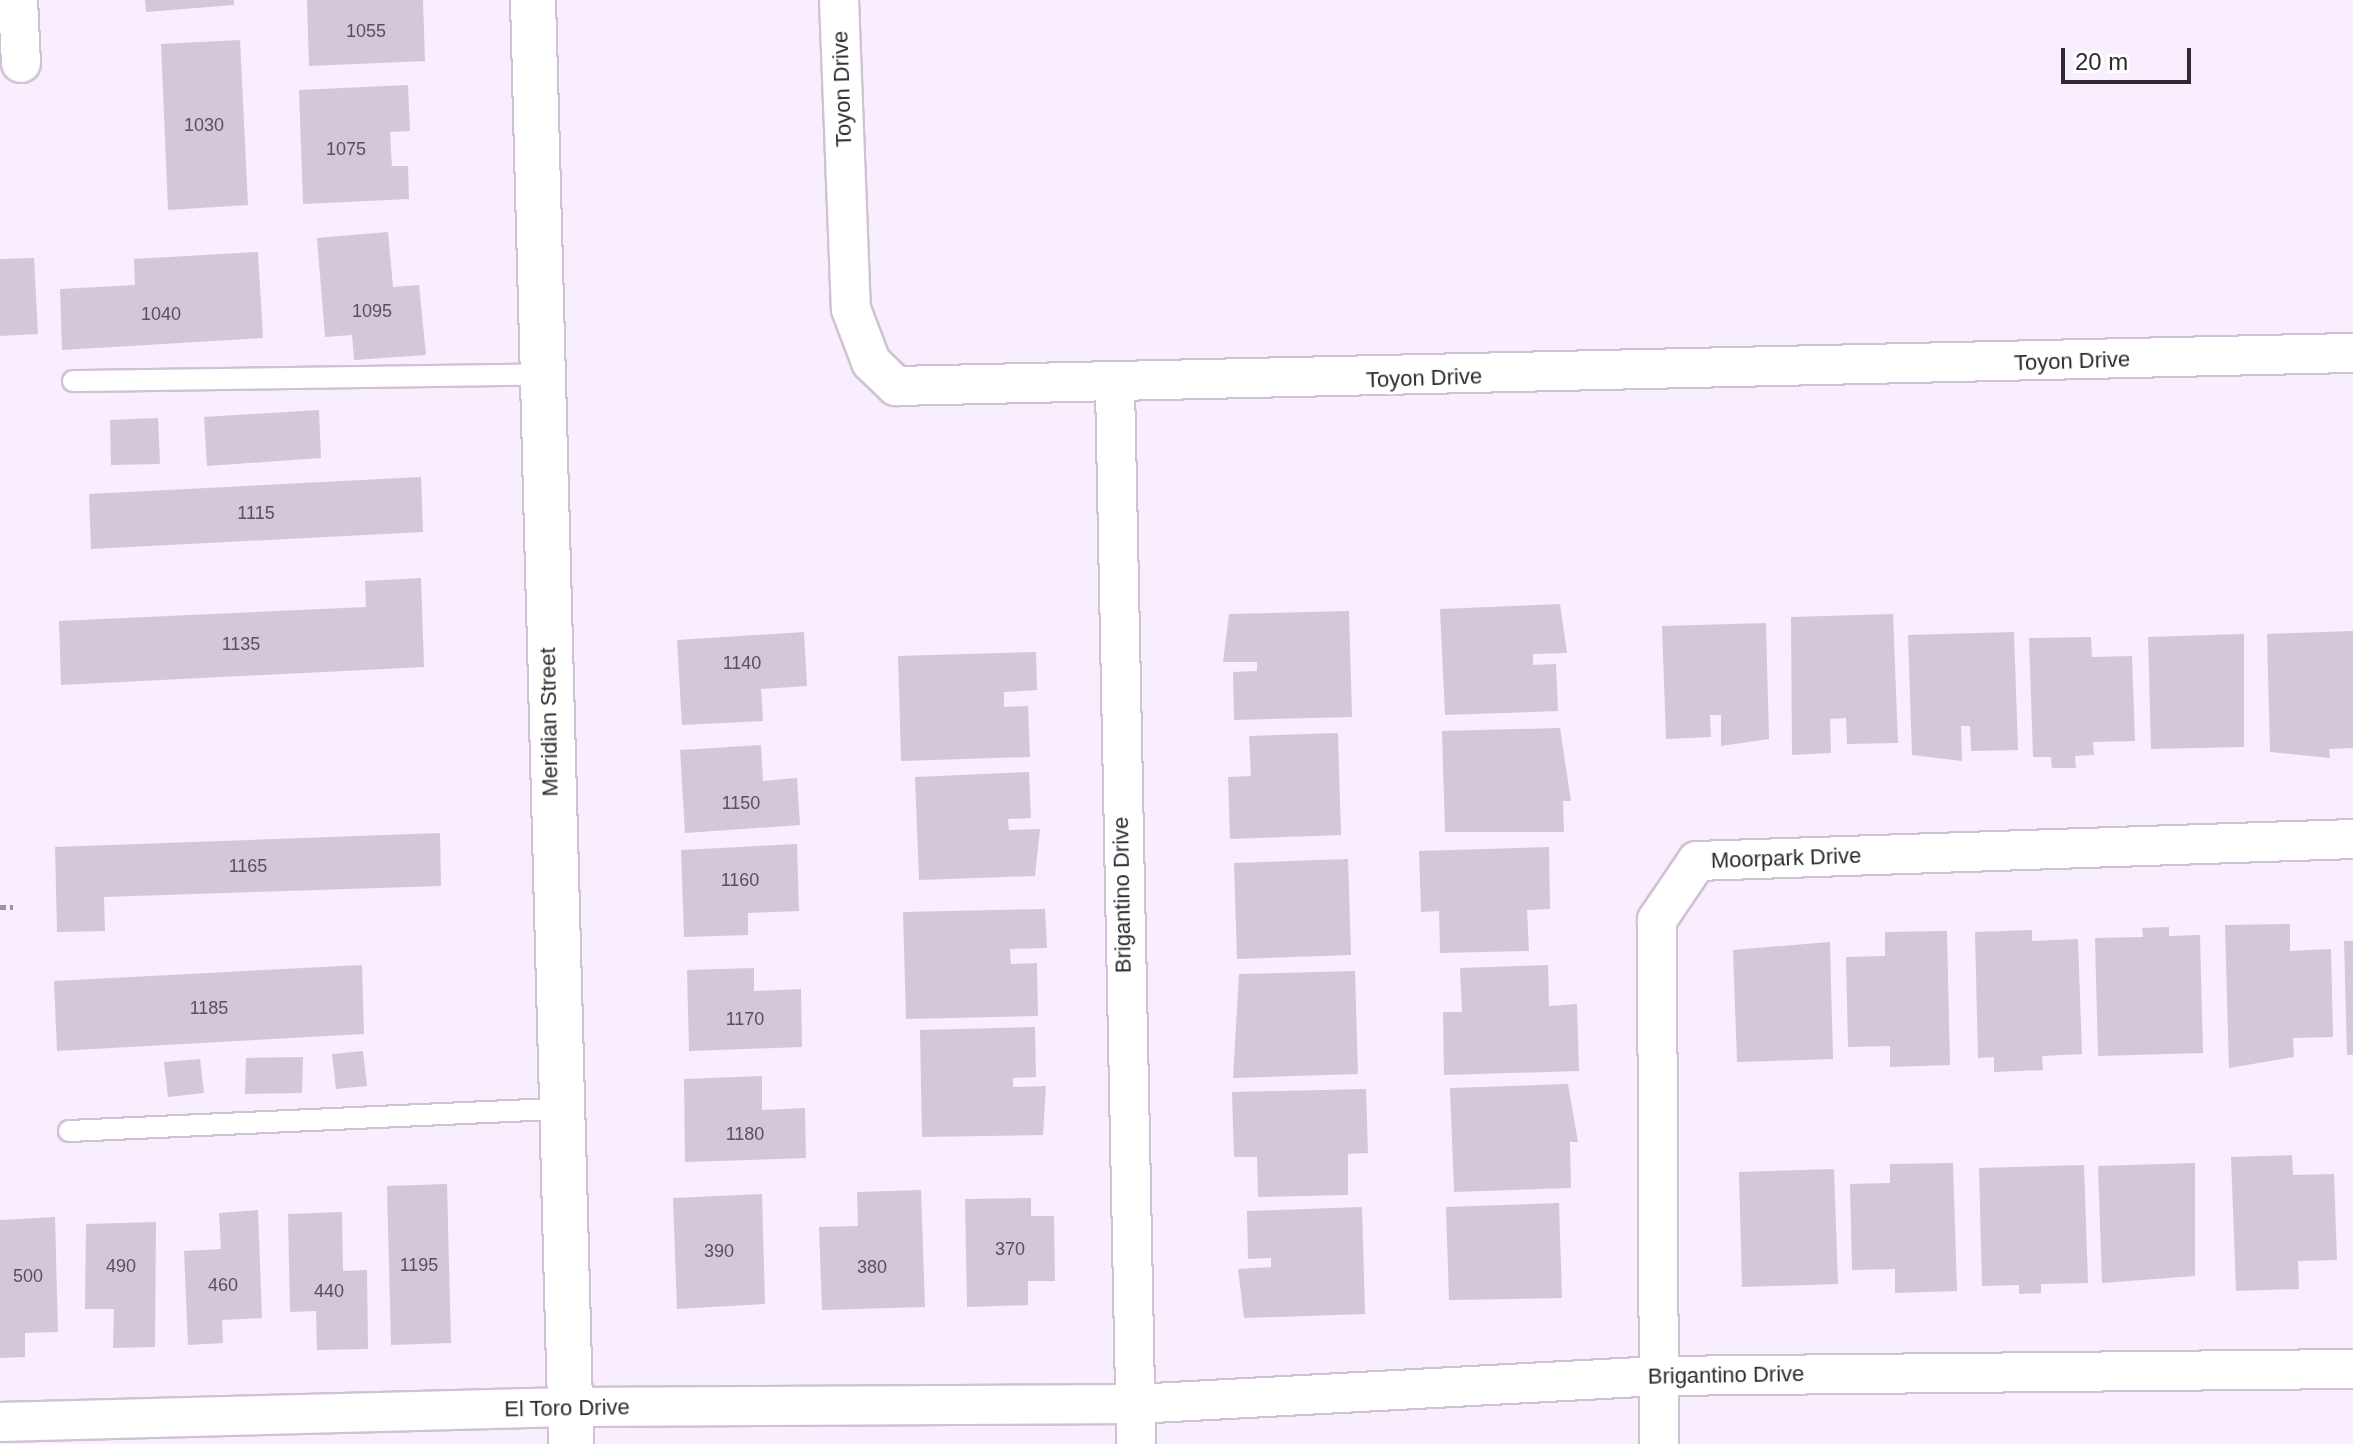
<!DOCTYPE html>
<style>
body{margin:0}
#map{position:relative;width:2353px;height:1444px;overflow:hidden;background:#f9eefd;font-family:Arial,sans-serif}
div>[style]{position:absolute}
.building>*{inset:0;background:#d3c7d9}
.path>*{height:5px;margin-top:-2.5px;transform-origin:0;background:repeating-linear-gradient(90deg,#9d94a0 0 6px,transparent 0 10px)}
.roads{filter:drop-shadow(2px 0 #d0c2d4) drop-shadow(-2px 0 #d0c2d4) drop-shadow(0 2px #d0c2d4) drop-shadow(0 -2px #d0c2d4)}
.service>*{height:20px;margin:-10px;padding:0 10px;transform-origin:10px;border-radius:10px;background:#fff}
.minor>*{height:38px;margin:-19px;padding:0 19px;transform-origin:19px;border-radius:19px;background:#fff}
.tertiary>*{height:44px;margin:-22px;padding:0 22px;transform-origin:22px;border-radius:22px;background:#fff}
span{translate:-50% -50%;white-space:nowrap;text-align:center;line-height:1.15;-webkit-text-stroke:6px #fff;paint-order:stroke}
.number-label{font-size:18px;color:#58515b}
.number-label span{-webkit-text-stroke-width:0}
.street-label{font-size:22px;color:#2f2a31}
.scale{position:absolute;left:2061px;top:48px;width:130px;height:36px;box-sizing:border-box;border:4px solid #2f2a31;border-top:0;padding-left:10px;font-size:24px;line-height:28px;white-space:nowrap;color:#2f2a31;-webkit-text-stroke:6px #fff;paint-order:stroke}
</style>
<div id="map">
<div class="building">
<div style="clip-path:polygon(145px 0,234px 0,234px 5px,146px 12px)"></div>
<div style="clip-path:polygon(307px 0,423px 0,425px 61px,309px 66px)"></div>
<div style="clip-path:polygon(240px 40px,248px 205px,168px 210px,161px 44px)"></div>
<div style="clip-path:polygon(408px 85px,410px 131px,390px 132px,392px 166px,408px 166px,409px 199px,303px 204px,299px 90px)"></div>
<div style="clip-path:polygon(388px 232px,393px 287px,419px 285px,426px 355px,354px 360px,352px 335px,325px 337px,317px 238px)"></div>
<div style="clip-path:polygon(258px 252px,263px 338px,62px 350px,60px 289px,135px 285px,134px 259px)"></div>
<div style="clip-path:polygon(34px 258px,38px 334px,0 336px,0 259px)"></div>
<div style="clip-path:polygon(319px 410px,321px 458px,207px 466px,204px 417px)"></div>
<div style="clip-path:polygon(158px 418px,160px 464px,111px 465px,110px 420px)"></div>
<div style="clip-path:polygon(421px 477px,423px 532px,91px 549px,89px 494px)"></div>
<div style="clip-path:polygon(421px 578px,424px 667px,61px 685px,59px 621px,366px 607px,365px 581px)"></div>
<div style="clip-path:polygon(1560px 604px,1567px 653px,1533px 654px,1533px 665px,1556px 664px,1558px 711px,1445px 715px,1440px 609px)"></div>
<div style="clip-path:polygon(1349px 611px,1352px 717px,1234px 720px,1233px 672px,1257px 671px,1257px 662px,1223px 662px,1229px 614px)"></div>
<div style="clip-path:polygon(1893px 614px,1898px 743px,1847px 744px,1846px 718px,1830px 719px,1831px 753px,1792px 755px,1791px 617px)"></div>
<div style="clip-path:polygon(1766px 623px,1769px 739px,1721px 746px,1721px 715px,1710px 715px,1711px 737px,1666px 739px,1662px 626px)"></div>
<div style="clip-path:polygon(2353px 631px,2353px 748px,2329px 749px,2330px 758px,2270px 752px,2267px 634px)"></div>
<div style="clip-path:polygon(804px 632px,807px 686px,761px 689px,763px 721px,682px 725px,677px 640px)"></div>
<div style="clip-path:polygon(2014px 632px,2018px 750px,1971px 751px,1970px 726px,1961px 726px,1962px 761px,1912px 755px,1908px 635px)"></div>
<div style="clip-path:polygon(2244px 634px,2244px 747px,2151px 749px,2148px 637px)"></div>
<div style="clip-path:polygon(2091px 637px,2092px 657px,2132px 656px,2135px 741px,2093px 742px,2094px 755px,2075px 756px,2076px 768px,2052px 768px,2051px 757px,2033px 757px,2029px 638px)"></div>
<div style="clip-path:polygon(1036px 652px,1037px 690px,1004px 692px,1004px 707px,1028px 706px,1030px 757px,901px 761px,898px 656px)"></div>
<div style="clip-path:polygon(1560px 728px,1571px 801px,1563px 801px,1564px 832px,1445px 832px,1442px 731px)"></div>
<div style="clip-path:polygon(1338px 733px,1341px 835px,1230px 839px,1228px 777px,1251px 776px,1249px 736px)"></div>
<div style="clip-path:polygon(761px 745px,763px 781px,797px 778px,800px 825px,685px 833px,680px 750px)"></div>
<div style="clip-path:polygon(1029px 772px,1031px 818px,1008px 819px,1009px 830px,1040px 829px,1035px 876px,919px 880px,915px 777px)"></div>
<div style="clip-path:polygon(440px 833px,441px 886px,104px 897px,105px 931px,57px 932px,55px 847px)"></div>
<div style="clip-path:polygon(797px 844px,799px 911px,748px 913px,748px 935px,684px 937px,681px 850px)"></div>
<div style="clip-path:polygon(1549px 847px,1550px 909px,1527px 910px,1529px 951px,1440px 953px,1439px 911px,1421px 912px,1419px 851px)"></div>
<div style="clip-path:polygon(1348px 859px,1351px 955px,1237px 959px,1234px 863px)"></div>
<div style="clip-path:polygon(1045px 909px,1047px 948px,1010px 949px,1011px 964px,1037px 963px,1038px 1016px,906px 1019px,903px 912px)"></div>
<div style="clip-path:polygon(2290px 924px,2290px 951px,2331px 949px,2333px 1037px,2293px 1038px,2294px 1057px,2229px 1068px,2225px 925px)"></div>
<div style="clip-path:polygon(2169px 927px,2169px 936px,2200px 935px,2203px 1053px,2098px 1056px,2095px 938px,2143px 937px,2142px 928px)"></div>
<div style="clip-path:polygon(2032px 930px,2032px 941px,2078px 939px,2082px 1054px,2042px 1056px,2043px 1070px,1994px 1072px,1994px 1057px,1978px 1058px,1975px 932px)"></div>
<div style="clip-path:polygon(1947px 931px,1950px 1065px,1890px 1067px,1890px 1046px,1848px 1047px,1846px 957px,1885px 956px,1885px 932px)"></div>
<div style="clip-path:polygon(2344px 941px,2353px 941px,2353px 1055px,2347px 1055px)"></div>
<div style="clip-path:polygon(1830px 942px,1833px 1059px,1737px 1062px,1733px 950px)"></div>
<div style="clip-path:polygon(362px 965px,364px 1034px,57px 1051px,54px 981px)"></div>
<div style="clip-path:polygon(1548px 965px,1549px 1006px,1577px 1004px,1579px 1071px,1444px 1075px,1443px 1012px,1462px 1012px,1460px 968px)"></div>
<div style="clip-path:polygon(754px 968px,754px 991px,801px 989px,802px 1047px,689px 1051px,687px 970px)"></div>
<div style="clip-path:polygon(1355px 971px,1358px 1074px,1233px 1078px,1239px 974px)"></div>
<div style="clip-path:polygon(1035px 1027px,1036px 1077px,1013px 1078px,1013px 1087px,1046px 1086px,1043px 1135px,922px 1137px,920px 1030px)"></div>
<div style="clip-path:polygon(363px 1051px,367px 1086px,336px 1089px,332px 1054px)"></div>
<div style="clip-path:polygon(303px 1057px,302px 1093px,245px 1094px,246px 1058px)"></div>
<div style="clip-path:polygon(200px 1059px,204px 1093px,168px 1097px,164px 1062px)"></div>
<div style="clip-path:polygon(762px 1076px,762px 1110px,805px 1108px,806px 1158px,685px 1162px,684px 1079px)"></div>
<div style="clip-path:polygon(1568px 1084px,1578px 1142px,1570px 1142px,1571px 1188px,1454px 1192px,1450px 1088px)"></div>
<div style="clip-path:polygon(1366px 1089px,1368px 1153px,1348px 1154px,1348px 1195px,1258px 1197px,1257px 1157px,1234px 1157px,1232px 1092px)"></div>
<div style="clip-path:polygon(2292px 1155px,2293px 1175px,2334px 1174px,2337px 1260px,2298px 1261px,2299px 1289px,2236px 1291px,2231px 1157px)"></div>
<div style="clip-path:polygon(1953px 1163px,1957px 1291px,1895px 1293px,1895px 1269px,1852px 1270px,1850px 1184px,1890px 1183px,1890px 1164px)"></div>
<div style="clip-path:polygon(2195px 1163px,2195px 1276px,2102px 1283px,2098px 1166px)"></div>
<div style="clip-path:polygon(2084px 1165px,2088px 1283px,2041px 1284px,2041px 1293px,2019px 1294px,2019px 1285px,1982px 1286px,1979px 1168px)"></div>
<div style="clip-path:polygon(1834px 1169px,1838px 1284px,1742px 1287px,1739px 1172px)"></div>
<div style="clip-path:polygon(447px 1184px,451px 1343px,391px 1345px,387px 1186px)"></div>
<div style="clip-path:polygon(921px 1190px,925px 1307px,822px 1310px,819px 1227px,858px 1226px,857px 1192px)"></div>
<div style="clip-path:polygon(762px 1194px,765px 1304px,677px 1309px,673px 1198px)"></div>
<div style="clip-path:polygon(1031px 1198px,1031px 1216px,1054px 1216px,1055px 1281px,1028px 1281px,1028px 1305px,967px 1307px,965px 1199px)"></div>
<div style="clip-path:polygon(1559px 1203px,1562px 1298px,1449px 1300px,1446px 1207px)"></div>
<div style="clip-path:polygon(1362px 1207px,1365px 1314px,1244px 1318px,1238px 1269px,1271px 1267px,1271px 1258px,1248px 1259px,1247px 1211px)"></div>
<div style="clip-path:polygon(258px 1210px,262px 1318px,222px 1320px,223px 1343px,188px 1345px,184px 1251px,221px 1249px,219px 1213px)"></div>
<div style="clip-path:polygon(342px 1212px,343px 1271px,367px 1270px,368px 1349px,317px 1350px,316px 1311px,290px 1312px,288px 1214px)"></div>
<div style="clip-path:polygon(55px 1217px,58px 1332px,25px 1333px,25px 1357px,0 1358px,0 1220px)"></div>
<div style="clip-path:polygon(156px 1222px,155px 1347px,113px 1348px,114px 1309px,85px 1309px,86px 1224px)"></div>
</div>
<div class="path">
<div style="left:0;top:907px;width:13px"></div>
</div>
<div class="roads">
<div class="service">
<div style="left:73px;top:381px;width:472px;rotate:-0.8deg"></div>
<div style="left:69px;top:1131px;width:493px;rotate:-2.6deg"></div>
</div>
<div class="minor">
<div style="left:18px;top:0;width:63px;rotate:87.3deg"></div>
<div style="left:839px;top:0;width:309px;rotate:87.8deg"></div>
<div style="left:851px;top:309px;width:57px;rotate:69.3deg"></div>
<div style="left:871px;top:362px;width:35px;rotate:44deg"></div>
<div style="left:896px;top:386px;width:1457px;rotate:-1.3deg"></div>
<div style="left:1115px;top:386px;width:1058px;rotate:88.86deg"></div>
<div style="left:0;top:1422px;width:570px;rotate:-1.51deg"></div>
<div style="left:570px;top:1407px;width:565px;rotate:-0.3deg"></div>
<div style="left:1135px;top:1404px;width:524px;rotate:-3.06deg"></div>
<div style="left:1658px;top:1376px;width:695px;rotate:-0.58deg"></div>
<div style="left:1659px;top:1444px;width:524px;rotate:-90.22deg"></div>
<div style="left:1657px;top:920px;width:71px;rotate:-55.9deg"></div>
<div style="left:1697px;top:861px;width:656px;rotate:-1.92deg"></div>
</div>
<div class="tertiary">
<div style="left:533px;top:0;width:1444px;rotate:88.49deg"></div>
</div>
</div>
<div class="number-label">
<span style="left:366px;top:31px">1055</span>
<span style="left:204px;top:125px">1030</span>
<span style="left:346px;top:149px">1075</span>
<span style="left:372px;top:311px">1095</span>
<span style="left:161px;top:314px">1040</span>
<span style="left:256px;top:513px">1115</span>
<span style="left:241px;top:644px">1135</span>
<span style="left:742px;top:663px">1140</span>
<span style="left:741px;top:803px">1150</span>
<span style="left:248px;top:866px">1165</span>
<span style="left:740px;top:880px">1160</span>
<span style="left:209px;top:1008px">1185</span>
<span style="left:745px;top:1019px">1170</span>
<span style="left:745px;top:1134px">1180</span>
<span style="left:1010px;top:1249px">370</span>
<span style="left:719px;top:1251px">390</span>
<span style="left:419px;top:1265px">1195</span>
<span style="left:121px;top:1266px">490</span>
<span style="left:872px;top:1267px">380</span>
<span style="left:28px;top:1276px">500</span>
<span style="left:223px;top:1285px">460</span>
<span style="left:329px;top:1291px">440</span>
</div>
<div class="street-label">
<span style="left:842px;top:89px;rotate:-92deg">Toyon Drive</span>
<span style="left:2072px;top:361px;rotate:-2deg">Toyon Drive</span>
<span style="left:1424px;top:378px;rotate:-2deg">Toyon Drive</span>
<span style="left:549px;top:722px;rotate:-91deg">Meridian Street</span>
<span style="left:1786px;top:858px;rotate:-2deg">Moorpark Drive</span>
<span style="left:1122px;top:895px;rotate:-91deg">Brigantino Drive</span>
<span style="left:1726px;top:1375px;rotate:-1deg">Brigantino Drive</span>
<span style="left:567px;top:1408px;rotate:-1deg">El Toro Drive</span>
</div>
<div class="scale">20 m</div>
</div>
